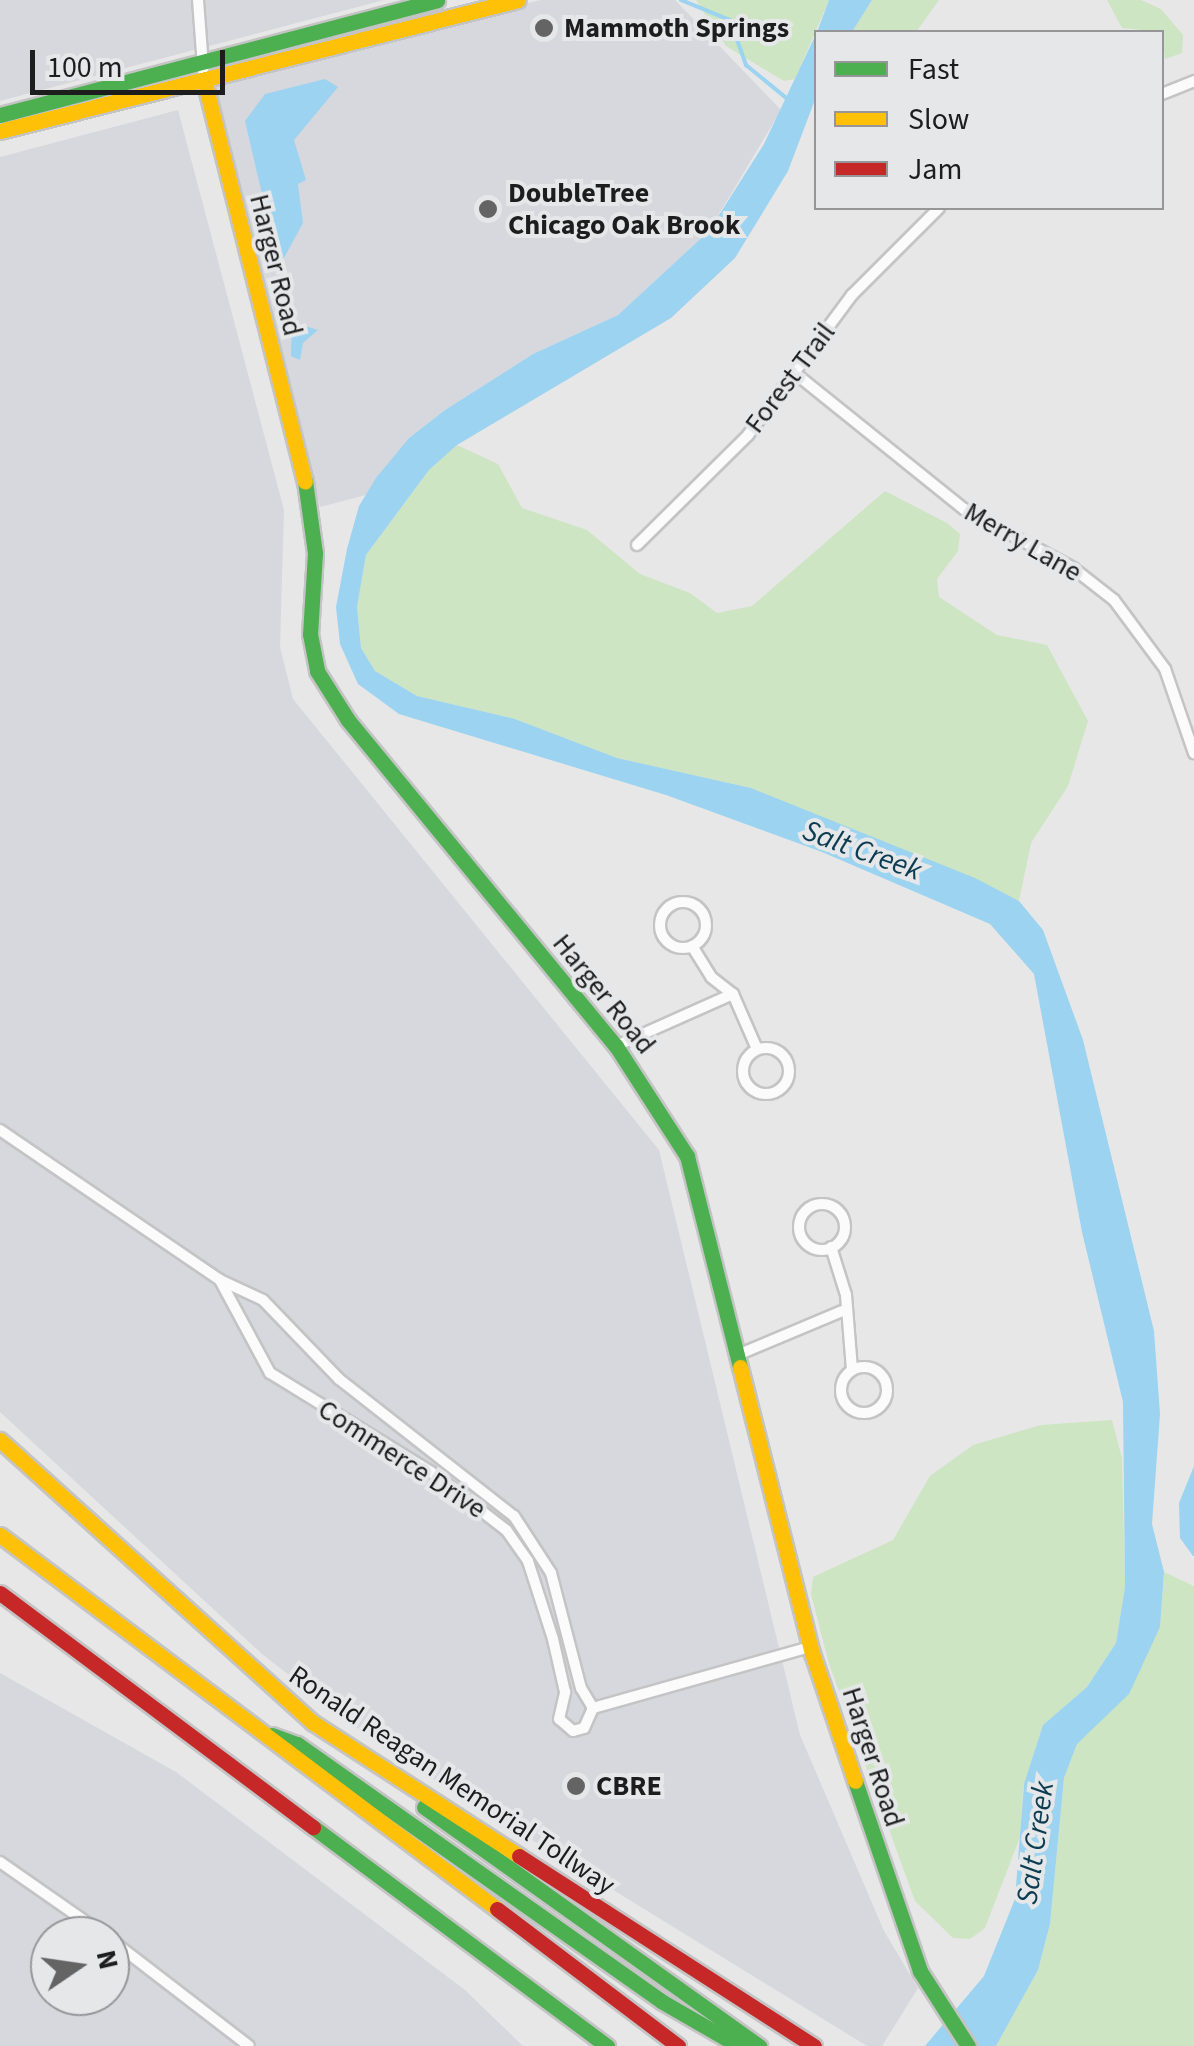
<!DOCTYPE html>
<style>
body{margin:0}
#map{position:relative;width:1194px;height:2046px;overflow:hidden;background:#e7e7e8;font-family:"Source Sans 3",sans-serif}
div>[style]{position:absolute}
.built>*{inset:0;background:#d7d8de}
.green>*{inset:0;background:#cde5c2}
.water>*{inset:0;background:#9bd3f0}
.stream>*{height:4px;margin:-2px;padding:0 2px;transform-origin:2px;border-radius:2px;background:#9bd3f0}
.roads{filter:drop-shadow(2px 0 #c4c4c5) drop-shadow(-2px 0 #c4c4c5) drop-shadow(0 2px #c4c4c5) drop-shadow(0 -2px #c4c4c5)}
.street>*{height:10px;margin:-5px;padding:0 5px;transform-origin:5px;border-radius:5px;background:#fbfbfc}
.street>.ring{margin:-5px;padding:0;box-sizing:content-box;background:none;border:10px solid #fbfbfc;border-radius:50%}
.fast>*{height:15px;margin:-7.5px;padding:0 7.5px;transform-origin:7.5px;border-radius:7.5px;background:#4caf50}
.slow>*{height:15px;margin:-7.5px;padding:0 7.5px;transform-origin:7.5px;border-radius:7.5px;background:#ffc107}
.jam>*{height:15px;margin:-7.5px;padding:0 7.5px;transform-origin:7.5px;border-radius:7.5px;background:#c62828}
.dots>*{width:28px;height:28px;translate:-50% -50%;box-sizing:border-box;border:5px solid #e6e7e9;border-radius:50%}
span{translate:-50% -50%;white-space:nowrap;text-align:center;line-height:1.15;-webkit-text-stroke:8px #e6e7e9;paint-order:stroke}
.poi-label{font-size:28px;color:#1d1d1e;font-weight:700}
.left{translate:0 -50%;text-align:left}
.street-label{font-size:28px;color:#1d1d1e}
.water-label{font-size:30px;color:#0c3c51;font-style:italic}
.legend{position:absolute;left:814px;top:30px;width:350px;height:180px;box-sizing:border-box;background:#e6e7e9;border:2px solid #969698;margin:0;padding:12px 18px;list-style:none;font-size:30px;color:#1d1d1e}
.legend li{display:flex;align-items:center;gap:20px;height:50px}
.legend b{width:50px;border:2px solid #969698}
.north{position:absolute;left:30px;top:1916px;width:100px;height:100px;box-sizing:border-box;background:#e6e7e9;border:2px solid #969698;border-radius:50%;rotate:77deg;font-size:28px;font-weight:700;line-height:40px;text-align:center;color:#1d1d1e}
.north::after{content:'';display:block;margin:auto;width:35px;height:45px;background:#646465;clip-path:polygon(50% 0,100% 100%,50% 72%,0 100%)}
.scale{position:absolute;left:30px;top:50px;width:195px;height:45px;box-sizing:border-box;border:5px solid #1d1d1e;border-top:0;padding-left:12px;font-size:30px;line-height:35px;white-space:nowrap;color:#1d1d1e;-webkit-text-stroke:8px #e6e7e9;paint-order:stroke}
</style>
<div id="map">
<div class="built">
<div style="clip-path:polygon(0 0,384px 0,0 101px)"></div>
<div style="clip-path:polygon(541px 0,675px 0,781px 110px,709px 231px,618px 315px,533px 354px,445px 410px,409px 438px,366px 495px,320px 507px,213px 77px)"></div>
<div style="clip-path:polygon(178px 110px,284px 510px,280px 647px,293px 699px,659px 1150px,800px 1735px,884px 1931px,918px 1988px,882px 2046px,867px 2046px,384px 1749px,262px 1654px,0 1412px,0 157px)"></div>
<div style="clip-path:polygon(evenodd,0 1673px,176px 1772px,465px 1990px,523px 2046px,0 2046px,0 1673px,50px 1936px,110px 1936px,110px 1996px,50px 1996px,50px 1936px)"></div>
</div>
<div class="green">
<div style="clip-path:polygon(696px 0,829px 0,795px 79px,784px 81px,726px 46px)"></div>
<div style="clip-path:polygon(872px 0,939px 0,916px 32px,852px 32px)"></div>
<div style="clip-path:polygon(1107px 0,1141px 0,1161px 9px,1183px 35px,1182px 53px,1165px 59px,1162px 32px,1122px 28px)"></div>
<div style="clip-path:polygon(457px 445px,498px 464px,522px 508px,587px 530px,640px 574px,690px 593px,717px 613px,752px 606px,885px 491px,947px 523px,960px 534px,958px 551px,937px 579px,939px 597px,997px 635px,1047px 645px,1088px 721px,1068px 786px,1031px 843px,1019px 901px,751px 788px,617px 758px,515px 719px,417px 696px,375px 671px,361px 648px,357px 607px,366px 555px,429px 470px)"></div>
<div style="clip-path:polygon(1112px 1420px,1122px 1458px,1125px 1587px,1116px 1643px,1087px 1687px,1043px 1725px,1023px 1788px,1020px 1837px,985px 1928px,970px 1939px,953px 1938px,915px 1901px,829px 1664px,811px 1594px,813px 1577px,893px 1540px,930px 1476px,973px 1445px,1041px 1425px)"></div>
<div style="clip-path:polygon(1164px 1572px,1194px 1586px,1194px 2046px,996px 2046px,1038px 1970px,1050px 1924px,1064px 1778px,1077px 1744px,1160px 1627px)"></div>
</div>
<div class="water">
<div style="clip-path:polygon(829px 0,872px 0,852px 32px,817px 32px)"></div>
<div style="clip-path:polygon(816px 34px,816px 97px,788px 171px,735px 258px,671px 318px,457px 445px,429px 470px,366px 555px,357px 607px,361px 648px,375px 671px,417px 696px,515px 719px,617px 758px,751px 788px,975px 878px,1019px 901px,1043px 930px,1083px 1040px,1154px 1331px,1160px 1414px,1152px 1524px,1164px 1572px,1160px 1627px,1129px 1694px,1077px 1744px,1064px 1778px,1050px 1924px,1038px 1970px,996px 2046px,925px 2046px,984px 1976px,1015px 1899px,1024px 1784px,1043px 1725px,1087px 1687px,1116px 1643px,1125px 1587px,1123px 1402px,1082px 1232px,1034px 974px,990px 924px,822px 852px,666px 795px,399px 714px,358px 684px,340px 644px,336px 607px,347px 549px,359px 506px,376px 478px,409px 438px,445px 410px,533px 354px,618px 315px,709px 231px,764px 144px)"></div>
<div style="clip-path:polygon(325px 79px,338px 87px,294px 140px,306px 180px,298px 184px,303px 223px,279px 267px,245px 121px,265px 94px)"></div>
<div style="clip-path:polygon(292px 322px,318px 330px,303px 343px,300px 360px,291px 356px)"></div>
<div style="clip-path:polygon(1194px 1466px,1194px 1556px,1193px 1556px,1180px 1538px,1179px 1503px)"></div>
</div>
<div class="stream">
<div style="left:681px;top:0;width:53px;rotate:22.2deg"></div>
<div style="left:730px;top:20px;width:48px;rotate:70.4deg"></div>
<div style="left:746px;top:65px;width:57px;rotate:39.3deg"></div>
</div>
<div class="roads">
<div class="street">
<div style="left:198px;top:0;width:80px;rotate:85.7deg"></div>
<div style="left:1162px;top:94px;width:35px;rotate:-22deg"></div>
<div style="left:796px;top:374px;width:216px;rotate:38.8deg"></div>
<div style="left:964px;top:509px;width:124px;rotate:28.4deg"></div>
<div style="left:1073px;top:568px;width:52px;rotate:38deg"></div>
<div style="left:1114px;top:600px;width:86px;rotate:53.5deg"></div>
<div style="left:1165px;top:669px;width:89px;rotate:71deg"></div>
<div style="left:637px;top:545px;width:156px;rotate:-44.7deg"></div>
<div style="left:748px;top:435px;width:174px;rotate:-53.4deg"></div>
<div style="left:852px;top:295px;width:123px;rotate:-45deg"></div>
<div class="ring" style="left:660px;top:902px;width:36px;height:36px"></div>
<div style="left:692px;top:946px;width:36px;rotate:58deg"></div>
<div style="left:711px;top:977px;width:28px;rotate:38deg"></div>
<div style="left:733px;top:994px;width:60px;rotate:66.4deg"></div>
<div style="left:616px;top:1046px;width:128px;rotate:-24deg"></div>
<div class="ring" style="left:743px;top:1048px;width:36px;height:36px"></div>
<div style="left:0;top:1130px;width:266px;rotate:34.3deg"></div>
<div style="left:220px;top:1280px;width:47px;rotate:24.9deg"></div>
<div style="left:263px;top:1300px;width:110px;rotate:46.1deg"></div>
<div style="left:339px;top:1379px;width:222px;rotate:38.1deg"></div>
<div style="left:514px;top:1516px;width:68px;rotate:57deg"></div>
<div style="left:551px;top:1573px;width:119px;rotate:75.4deg"></div>
<div style="left:581px;top:1688px;width:23px;rotate:59deg"></div>
<div style="left:593px;top:1708px;width:22px;rotate:114deg"></div>
<div style="left:584px;top:1728px;width:11px;rotate:165deg"></div>
<div style="left:573px;top:1731px;width:18px;rotate:-139deg"></div>
<div style="left:559px;top:1719px;width:28px;rotate:-77deg"></div>
<div style="left:565px;top:1692px;width:54px;rotate:-102.8deg"></div>
<div style="left:553px;top:1639px;width:82px;rotate:-107.8deg"></div>
<div style="left:528px;top:1561px;width:38px;rotate:-125deg"></div>
<div style="left:506px;top:1530px;width:95px;rotate:-142.3deg"></div>
<div style="left:431px;top:1472px;width:189px;rotate:-148.4deg"></div>
<div style="left:270px;top:1373px;width:106px;rotate:-118.3deg"></div>
<div class="ring" style="left:799px;top:1204px;width:36px;height:36px"></div>
<div style="left:831px;top:1247px;width:50px;rotate:72.6deg"></div>
<div style="left:846px;top:1295px;width:75px;rotate:85.4deg"></div>
<div style="left:735px;top:1356px;width:116px;rotate:-22.8deg"></div>
<div class="ring" style="left:841px;top:1367px;width:36px;height:36px"></div>
<div style="left:593px;top:1708px;width:225px;rotate:-15.7deg"></div>
<div style="left:0;top:1862px;width:129px;rotate:34.9deg"></div>
<div style="left:110px;top:1939px;width:175px;rotate:37.6deg"></div>
</div>
<div class="fast">
<div style="left:0;top:115px;width:452px;rotate:-14.7deg"></div>
<div style="left:305px;top:481px;width:73px;rotate:82.1deg"></div>
<div style="left:315px;top:553px;width:81px;rotate:93.5deg"></div>
<div style="left:310px;top:634px;width:38px;rotate:79deg"></div>
<div style="left:317px;top:671px;width:58px;rotate:57.7deg"></div>
<div style="left:348px;top:720px;width:422px;rotate:50.6deg"></div>
<div style="left:616px;top:1046px;width:131px;rotate:57.2deg"></div>
<div style="left:687px;top:1156px;width:218px;rotate:75.9deg"></div>
<div style="left:272px;top:1735px;width:27px;rotate:20deg"></div>
<div style="left:297px;top:1744px;width:446px;rotate:35.2deg"></div>
<div style="left:661px;top:2001px;width:90px;rotate:30deg"></div>
<div style="left:855px;top:1781px;width:201px;rotate:71.1deg"></div>
<div style="left:920px;top:1971px;width:89px;rotate:57.4deg"></div>
<div style="left:424px;top:1807px;width:412px;rotate:35.5deg"></div>
<div style="left:313px;top:1827px;width:367px;rotate:36.7deg"></div>
</div>
<div class="slow">
<div style="left:204px;top:80px;width:414px;rotate:75.9deg"></div>
<div style="left:0;top:131px;width:534px;rotate:-14.19deg"></div>
<div style="left:740px;top:1367px;width:295px;rotate:75.9deg"></div>
<div style="left:812px;top:1653px;width:135px;rotate:71.4deg"></div>
<div style="left:0;top:1440px;width:421px;rotate:42.1deg"></div>
<div style="left:312px;top:1722px;width:247px;rotate:32.9deg"></div>
<div style="left:0;top:1535px;width:622px;rotate:36.96deg"></div>
</div>
<div class="jam">
<div style="left:0;top:1593px;width:391px;rotate:36.8deg"></div>
<div style="left:519px;top:1856px;width:351px;rotate:32.8deg"></div>
<div style="left:497px;top:1909px;width:227px;rotate:37.1deg"></div>
</div>
</div>
<div class="dots">
<div style="left:544px;top:28px;background:#646465"></div>
<div style="left:488px;top:209px;background:#646465"></div>
<div style="left:576px;top:1786px;background:#646465"></div>
</div>
<div class="poi-label">
<span class="left" style="left:564px;top:28px">Mammoth Springs</span>
<span class="left" style="left:508px;top:209px">DoubleTree<br>Chicago Oak Brook</span>
<span class="left" style="left:596px;top:1786px">CBRE</span>
</div>
<div class="street-label">
<span style="left:276px;top:265px;rotate:76deg">Harger Road</span>
<span style="left:790px;top:378px;rotate:-53deg">Forest Trail</span>
<span style="left:1023px;top:542px;rotate:30deg">Merry Lane</span>
<span style="left:604px;top:994px;rotate:51deg">Harger Road</span>
<span style="left:402px;top:1459px;rotate:33deg">Commerce Drive</span>
<span style="left:873px;top:1757px;rotate:72deg">Harger Road</span>
<span style="left:452px;top:1780px;rotate:34deg">Ronald Reagan Memorial Tollway</span>
</div>
<div class="water-label">
<span style="left:862px;top:851px;rotate:20deg">Salt Creek</span>
<span style="left:1036px;top:1843px;rotate:-82deg">Salt Creek</span>
</div>
<ul class="legend">
<li><b style="height:12px;background:#4caf50"></b>Fast</li>
<li><b style="height:12px;background:#ffc107"></b>Slow</li>
<li><b style="height:12px;background:#c62828"></b>Jam</li>
</ul>
<div class="north">N</div>
<div class="scale">100 m</div>
</div>
